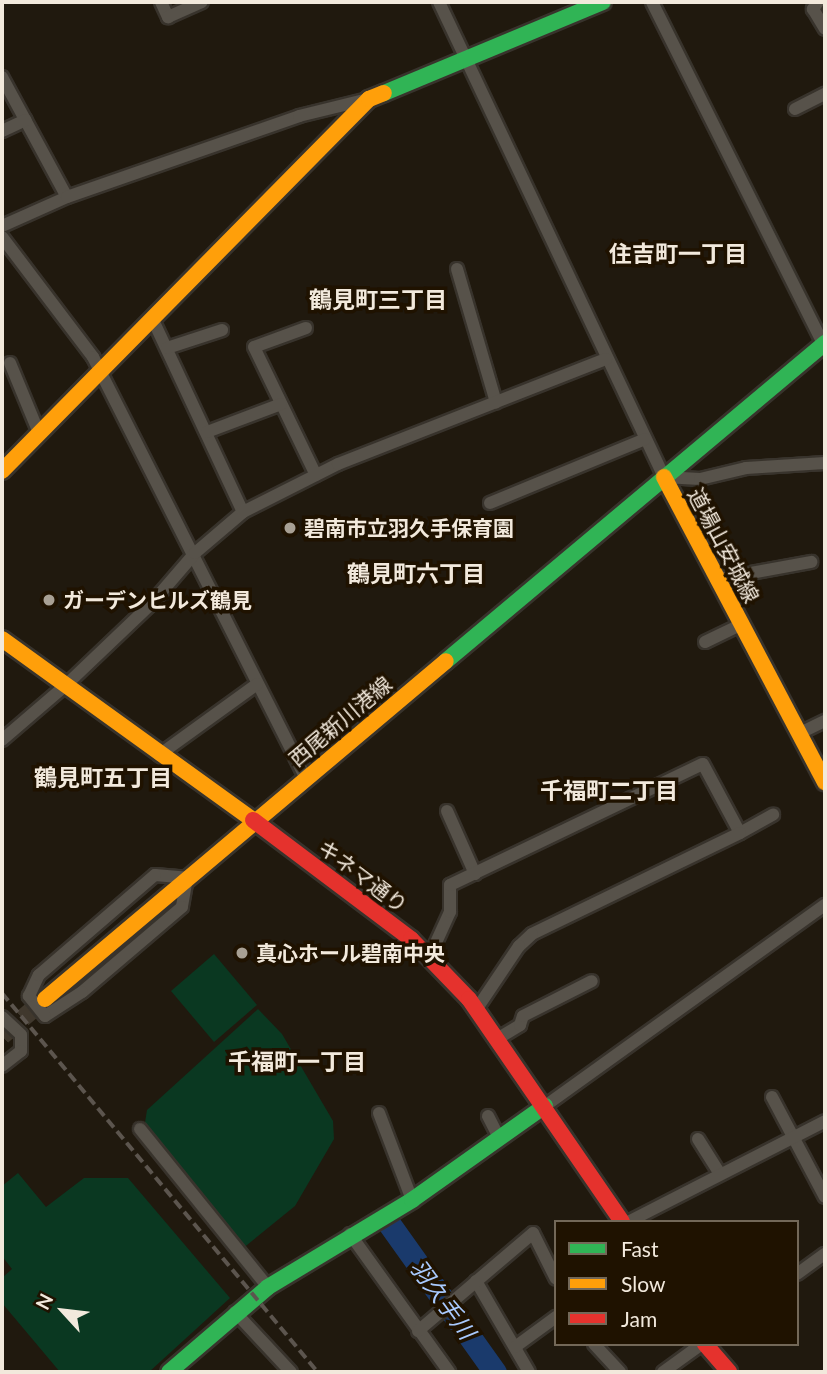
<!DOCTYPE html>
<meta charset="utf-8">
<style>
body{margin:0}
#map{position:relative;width:827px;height:1374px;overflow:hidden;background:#20190e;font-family:Lato,"Noto Sans JP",sans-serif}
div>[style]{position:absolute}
.green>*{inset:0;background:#0a3821}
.river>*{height:23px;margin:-11.5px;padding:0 11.5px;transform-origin:11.5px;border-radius:11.5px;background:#1a3a6c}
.secondary-tunnel>*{height:18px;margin-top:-9px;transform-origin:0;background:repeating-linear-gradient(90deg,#40382d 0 18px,transparent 0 27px)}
.roads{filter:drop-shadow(2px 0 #38332c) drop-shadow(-2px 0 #38332c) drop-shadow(0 2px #38332c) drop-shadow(0 -2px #38332c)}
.street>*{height:12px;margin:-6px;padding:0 6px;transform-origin:6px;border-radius:6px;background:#57524a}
.fast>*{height:16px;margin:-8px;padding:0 8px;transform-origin:8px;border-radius:8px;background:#30b455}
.slow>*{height:16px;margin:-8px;padding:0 8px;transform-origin:8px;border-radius:8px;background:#ff9f0a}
.jam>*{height:16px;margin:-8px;padding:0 8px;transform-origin:8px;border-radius:8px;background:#e5322d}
.rail>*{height:3.5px;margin-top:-1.75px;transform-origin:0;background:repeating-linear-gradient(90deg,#5c554e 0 10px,transparent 0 15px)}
.dots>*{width:19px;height:19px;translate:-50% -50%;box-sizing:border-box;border:4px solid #1f1200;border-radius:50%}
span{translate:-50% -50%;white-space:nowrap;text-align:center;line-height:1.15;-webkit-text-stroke:7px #1f1200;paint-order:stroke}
.poi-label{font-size:21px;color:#f2e9dc;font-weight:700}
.left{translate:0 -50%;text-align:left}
.street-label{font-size:21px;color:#f2e9dc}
.neighbourhood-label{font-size:23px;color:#f2e9dc;font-weight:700}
.water-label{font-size:23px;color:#a9cafe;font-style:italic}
.frame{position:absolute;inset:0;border:4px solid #f2e9dc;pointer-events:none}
.legend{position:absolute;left:554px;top:1220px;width:245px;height:126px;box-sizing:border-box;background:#1f1200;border:2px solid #736858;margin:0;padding:9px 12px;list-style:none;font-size:21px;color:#f2e9dc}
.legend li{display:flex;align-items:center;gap:14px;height:35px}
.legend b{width:35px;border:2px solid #736858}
.north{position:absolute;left:28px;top:1276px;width:70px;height:70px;-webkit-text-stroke:5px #1f1200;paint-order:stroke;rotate:297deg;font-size:19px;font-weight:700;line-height:28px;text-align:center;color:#f2e9dc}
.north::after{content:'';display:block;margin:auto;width:24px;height:32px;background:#f2e9dc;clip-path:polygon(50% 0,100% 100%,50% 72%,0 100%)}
</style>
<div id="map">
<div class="green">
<div style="clip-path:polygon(214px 954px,257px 1005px,214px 1042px,171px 991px)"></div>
<div style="clip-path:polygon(258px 1009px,282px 1034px,333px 1121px,334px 1139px,295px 1206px,242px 1249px,144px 1129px,147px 1110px)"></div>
<div style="clip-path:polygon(18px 1173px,46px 1207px,84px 1178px,128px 1178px,230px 1298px,149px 1372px,60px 1372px,2px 1303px,2px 1278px,12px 1269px,2px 1256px,2px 1186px)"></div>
</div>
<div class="river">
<div style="left:390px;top:1225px;width:181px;rotate:54.5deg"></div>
</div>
<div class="secondary-tunnel">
<div style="left:2px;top:1036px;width:57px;rotate:-40.7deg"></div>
</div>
<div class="roads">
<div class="street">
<div style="left:161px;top:2px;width:17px;rotate:65deg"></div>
<div style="left:168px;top:17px;width:37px;rotate:-24deg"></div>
<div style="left:439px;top:2px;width:526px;rotate:64.65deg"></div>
<div style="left:664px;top:477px;width:36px;rotate:3deg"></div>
<div style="left:700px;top:479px;width:47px;rotate:-13.4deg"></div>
<div style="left:746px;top:468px;width:79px;rotate:-3.6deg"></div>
<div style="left:652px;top:2px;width:386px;rotate:63.4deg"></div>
<div style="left:818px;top:2px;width:9px;rotate:126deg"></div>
<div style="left:813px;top:9px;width:23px;rotate:59deg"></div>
<div style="left:2px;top:77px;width:136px;rotate:61.6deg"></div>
<div style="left:795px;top:109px;width:34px;rotate:-27deg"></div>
<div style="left:2px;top:131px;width:26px;rotate:-25deg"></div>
<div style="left:2px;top:226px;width:71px;rotate:-24deg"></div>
<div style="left:67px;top:197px;width:246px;rotate:-19.2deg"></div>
<div style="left:299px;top:116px;width:71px;rotate:-13.8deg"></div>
<div style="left:2px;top:237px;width:151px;rotate:52.8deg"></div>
<div style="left:93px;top:357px;width:470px;rotate:63.2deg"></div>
<div style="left:457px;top:269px;width:139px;rotate:73.7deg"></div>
<div style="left:153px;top:320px;width:212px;rotate:64.9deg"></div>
<div style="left:306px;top:328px;width:55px;rotate:159.9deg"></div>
<div style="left:254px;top:347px;width:142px;rotate:64.2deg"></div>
<div style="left:167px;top:348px;width:58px;rotate:-18.1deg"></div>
<div style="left:10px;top:363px;width:76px;rotate:67.5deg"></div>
<div style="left:207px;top:432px;width:79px;rotate:-20.7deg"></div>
<div style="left:490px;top:503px;width:168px;rotate:-22.4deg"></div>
<div style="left:718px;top:579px;width:95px;rotate:-10.4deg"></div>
<div style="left:705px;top:642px;width:41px;rotate:-25.9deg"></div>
<div style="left:800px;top:733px;width:28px;rotate:-26deg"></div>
<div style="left:2px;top:740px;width:84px;rotate:-40.7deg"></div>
<div style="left:66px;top:685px;width:119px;rotate:-43.6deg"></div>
<div style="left:152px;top:603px;width:66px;rotate:-49.3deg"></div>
<div style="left:195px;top:553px;width:63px;rotate:-40.5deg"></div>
<div style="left:243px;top:512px;width:106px;rotate:-26.8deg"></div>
<div style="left:338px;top:464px;width:288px;rotate:-21.4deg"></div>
<div style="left:159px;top:755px;width:121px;rotate:-35.9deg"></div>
<div style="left:447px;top:811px;width:69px;rotate:66deg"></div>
<div style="left:740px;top:833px;width:38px;rotate:-29deg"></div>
<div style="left:155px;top:875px;width:32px;rotate:5deg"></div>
<div style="left:187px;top:878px;width:29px;rotate:100deg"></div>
<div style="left:182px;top:907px;width:131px;rotate:139.6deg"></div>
<div style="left:82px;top:992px;width:44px;rotate:147deg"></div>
<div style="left:45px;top:1016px;width:26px;rotate:-129deg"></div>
<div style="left:29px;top:996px;width:23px;rotate:-65deg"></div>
<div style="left:39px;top:975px;width:153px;rotate:-40.8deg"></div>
<div style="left:429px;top:958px;width:51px;rotate:-65.5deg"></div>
<div style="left:450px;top:912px;width:27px;rotate:-90deg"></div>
<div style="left:450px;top:885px;width:280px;rotate:-25.6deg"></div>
<div style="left:703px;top:764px;width:78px;rotate:61.8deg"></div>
<div style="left:740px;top:833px;width:231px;rotate:154.1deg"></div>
<div style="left:532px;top:934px;width:18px;rotate:137deg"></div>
<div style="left:519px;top:946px;width:77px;rotate:123.9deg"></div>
<div style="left:2px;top:1017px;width:26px;rotate:43deg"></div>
<div style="left:21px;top:1035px;width:16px;rotate:90deg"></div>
<div style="left:21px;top:1051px;width:24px;rotate:142deg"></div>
<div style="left:497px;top:1039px;width:27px;rotate:-31deg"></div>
<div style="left:520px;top:1025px;width:9px;rotate:-72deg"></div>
<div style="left:523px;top:1016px;width:77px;rotate:-26.9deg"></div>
<div style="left:772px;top:1097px;width:113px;rotate:62.1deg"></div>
<div style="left:545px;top:1106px;width:345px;rotate:-35.7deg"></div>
<div style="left:379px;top:1113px;width:93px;rotate:69.2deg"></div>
<div style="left:488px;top:1116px;width:25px;rotate:63deg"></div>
<div style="left:140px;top:1129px;width:203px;rotate:51deg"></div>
<div style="left:698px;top:1139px;width:41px;rotate:57.8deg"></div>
<div style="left:628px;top:1222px;width:221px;rotate:-27.1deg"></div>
<div style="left:350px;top:1234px;width:170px;rotate:54.3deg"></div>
<div style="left:797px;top:1274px;width:34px;rotate:-36deg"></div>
<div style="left:476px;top:1281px;width:105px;rotate:59.8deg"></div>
<div style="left:235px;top:1312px;width:82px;rotate:47deg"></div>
<div style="left:418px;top:1331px;width:151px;rotate:-40.4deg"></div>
<div style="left:533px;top:1233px;width:51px;rotate:63.4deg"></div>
<div style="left:594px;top:1344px;width:38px;rotate:47deg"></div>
<div style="left:515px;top:1347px;width:51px;rotate:-36.2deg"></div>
<div style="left:663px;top:1372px;width:48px;rotate:-35.7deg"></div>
</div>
<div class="fast">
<div style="left:384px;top:93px;width:237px;rotate:-22.6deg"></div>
<div style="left:446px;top:661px;width:495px;rotate:-40deg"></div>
<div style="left:169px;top:1372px;width:130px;rotate:-40.6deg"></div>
<div style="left:268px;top:1287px;width:168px;rotate:-31.1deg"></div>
<div style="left:412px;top:1200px;width:163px;rotate:-35.3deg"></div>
</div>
<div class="slow">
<div style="left:2px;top:471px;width:523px;rotate:-45.39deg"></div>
<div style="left:369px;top:99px;width:16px;rotate:-22deg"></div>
<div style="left:664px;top:477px;width:345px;rotate:62.2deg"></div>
<div style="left:2px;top:639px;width:309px;rotate:35.8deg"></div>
<div style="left:45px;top:999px;width:524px;rotate:-40.13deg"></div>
</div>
<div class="jam">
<div style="left:253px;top:820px;width:198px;rotate:37deg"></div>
<div style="left:411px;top:939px;width:83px;rotate:46deg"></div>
<div style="left:469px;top:999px;width:270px;rotate:55.5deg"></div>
<div style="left:705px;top:1344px;width:37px;rotate:49deg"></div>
</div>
</div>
<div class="rail">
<div style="left:2px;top:993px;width:493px;rotate:50.2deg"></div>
</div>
<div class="dots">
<div style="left:290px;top:528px;background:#a8a094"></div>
<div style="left:49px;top:600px;background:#a8a094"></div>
<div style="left:242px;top:953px;background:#a8a094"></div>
</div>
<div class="poi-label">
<span class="left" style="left:304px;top:528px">碧南市立羽久手保育園</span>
<span class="left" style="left:63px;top:600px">ガーデンヒルズ鶴見</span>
<span class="left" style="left:256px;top:953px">真心ホール碧南中央</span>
</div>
<div class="street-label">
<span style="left:724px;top:545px;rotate:62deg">道場山安城線</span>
<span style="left:340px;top:721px;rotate:-40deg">西尾新川港線</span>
<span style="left:363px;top:876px;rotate:37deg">キネマ通り</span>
</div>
<div class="neighbourhood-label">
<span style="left:678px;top:253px">住吉町一丁目</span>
<span style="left:378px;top:299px">鶴見町三丁目</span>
<span style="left:416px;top:573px">鶴見町六丁目</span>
<span style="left:103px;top:777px">鶴見町五丁目</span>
<span style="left:609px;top:790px">千福町二丁目</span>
<span style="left:297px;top:1061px">千福町一丁目</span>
</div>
<div class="water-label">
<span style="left:443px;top:1299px;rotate:54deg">羽久手川</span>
</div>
<div class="frame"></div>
<ul class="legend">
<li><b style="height:9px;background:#30b455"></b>Fast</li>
<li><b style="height:9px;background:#ff9f0a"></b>Slow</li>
<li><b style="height:9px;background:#e5322d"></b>Jam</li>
</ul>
<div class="north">N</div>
</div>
